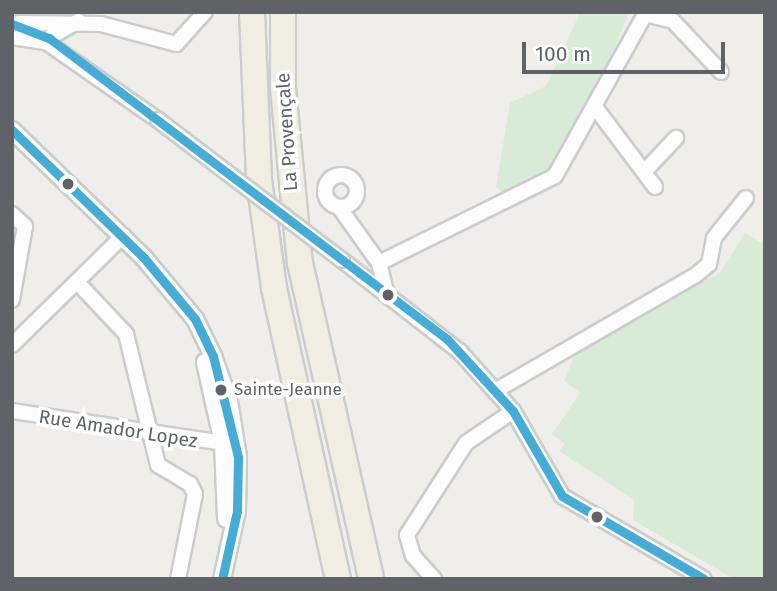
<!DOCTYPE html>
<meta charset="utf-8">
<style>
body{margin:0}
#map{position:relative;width:777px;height:591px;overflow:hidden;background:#efeeea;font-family:"Fira Sans",sans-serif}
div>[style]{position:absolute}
.green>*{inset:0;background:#d8ebd6}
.roads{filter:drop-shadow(2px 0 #cbcccc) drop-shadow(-2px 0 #cbcccc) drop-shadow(0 2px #cbcccc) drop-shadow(0 -2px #cbcccc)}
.minor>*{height:14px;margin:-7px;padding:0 7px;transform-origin:7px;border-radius:7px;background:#fdfcfc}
.minor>.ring{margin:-7px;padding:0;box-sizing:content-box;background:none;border:14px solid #fdfcfc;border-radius:50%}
.tertiary>*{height:16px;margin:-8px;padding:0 8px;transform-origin:8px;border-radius:8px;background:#fdfcfc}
.motorway>*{height:24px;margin:-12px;padding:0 12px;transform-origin:12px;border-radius:12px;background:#f0ede3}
.bridges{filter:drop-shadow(2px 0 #cbcccc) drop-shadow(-2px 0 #cbcccc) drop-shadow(0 2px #cbcccc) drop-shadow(0 -2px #cbcccc)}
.minor-bridge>*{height:14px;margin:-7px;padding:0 7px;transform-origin:7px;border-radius:7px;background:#fdfcfc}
.bus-1>*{height:9px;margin:-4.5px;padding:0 4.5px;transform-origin:4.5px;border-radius:4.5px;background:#45acd7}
.dots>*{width:19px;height:19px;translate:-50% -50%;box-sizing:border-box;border:4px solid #fff;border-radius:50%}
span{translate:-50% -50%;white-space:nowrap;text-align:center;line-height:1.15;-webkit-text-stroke:7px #fff;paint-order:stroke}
.bus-label{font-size:17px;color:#5f6368}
.left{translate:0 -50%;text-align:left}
.street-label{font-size:19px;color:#5f6368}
.frame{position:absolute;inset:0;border:14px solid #5f6368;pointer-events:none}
.scale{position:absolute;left:522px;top:42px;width:203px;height:32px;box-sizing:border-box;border:4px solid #5f6368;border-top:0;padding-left:9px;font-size:21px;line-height:24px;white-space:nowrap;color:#5f6368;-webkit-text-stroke:5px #fff;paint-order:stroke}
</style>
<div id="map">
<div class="green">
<div style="clip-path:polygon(573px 12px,629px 12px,579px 134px,554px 169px,504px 194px,496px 187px,510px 103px,546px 86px,579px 15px)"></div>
<div style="clip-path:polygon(745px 233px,765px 245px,765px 579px,734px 579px,633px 520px,634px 500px,559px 451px,565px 444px,552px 434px,580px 393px,564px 381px,578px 347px,720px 273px)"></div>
</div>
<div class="roads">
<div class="minor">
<div style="left:19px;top:23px;width:169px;rotate:34.9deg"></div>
<div style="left:20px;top:23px;width:81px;rotate:0.7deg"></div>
<div style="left:101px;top:24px;width:78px;rotate:14.9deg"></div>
<div style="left:176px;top:44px;width:43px;rotate:-47.8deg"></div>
<div style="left:12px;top:37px;width:33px;rotate:9deg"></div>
<div style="left:49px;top:38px;width:34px;rotate:-30deg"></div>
<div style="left:595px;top:107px;width:100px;rotate:53.1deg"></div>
<div style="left:644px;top:172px;width:47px;rotate:-46.7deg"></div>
<div class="ring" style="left:325px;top:175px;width:18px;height:18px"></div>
<div style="left:339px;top:207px;width:69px;rotate:54.5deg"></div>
<div style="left:379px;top:263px;width:30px;rotate:76deg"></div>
<div style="left:12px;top:214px;width:18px;rotate:43deg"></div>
<div style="left:25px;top:226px;width:75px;rotate:100deg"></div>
<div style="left:342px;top:260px;width:150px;rotate:37.9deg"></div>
<div style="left:460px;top:352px;width:79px;rotate:48.1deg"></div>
<div style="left:513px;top:411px;width:98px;rotate:60deg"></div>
<div style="left:562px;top:496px;width:164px;rotate:30.3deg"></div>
<div style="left:379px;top:263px;width:196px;rotate:-26.3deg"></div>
<div style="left:555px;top:176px;width:185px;rotate:-60.9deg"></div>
<div style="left:645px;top:14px;width:29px;rotate:14deg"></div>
<div style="left:673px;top:21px;width:70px;rotate:46.7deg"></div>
<div style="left:78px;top:283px;width:70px;rotate:46.7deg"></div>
<div style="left:126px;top:334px;width:135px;rotate:76.3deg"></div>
<div style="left:158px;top:465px;width:37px;rotate:31deg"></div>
<div style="left:190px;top:484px;width:11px;rotate:63deg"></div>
<div style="left:195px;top:494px;width:87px;rotate:101.3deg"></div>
<div style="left:12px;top:345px;width:156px;rotate:-44.5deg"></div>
<div style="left:495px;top:391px;width:232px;rotate:-30deg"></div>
<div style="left:696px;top:275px;width:17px;rotate:-40deg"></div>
<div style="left:709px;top:264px;width:26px;rotate:-79deg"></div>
<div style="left:714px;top:238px;width:51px;rotate:-51.3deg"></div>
<div style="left:12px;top:411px;width:213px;rotate:8.6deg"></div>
<div style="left:434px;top:579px;width:31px;rotate:-132deg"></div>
<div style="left:413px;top:556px;width:22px;rotate:-106deg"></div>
<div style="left:407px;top:535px;width:109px;rotate:-57.3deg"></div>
<div style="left:466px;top:443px;width:57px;rotate:-34.2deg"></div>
</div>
<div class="tertiary">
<div style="left:12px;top:130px;width:184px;rotate:44.1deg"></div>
<div style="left:144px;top:258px;width:80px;rotate:50.1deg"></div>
<div style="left:195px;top:319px;width:41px;rotate:64.1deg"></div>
<div style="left:213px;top:356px;width:48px;rotate:70.4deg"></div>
<div style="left:229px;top:401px;width:57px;rotate:80.9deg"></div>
<div style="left:238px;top:457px;width:54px;rotate:91.1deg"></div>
<div style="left:237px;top:511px;width:70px;rotate:102.4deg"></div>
<div style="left:205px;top:362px;width:83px;rotate:77.5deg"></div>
<div style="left:223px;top:443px;width:76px;rotate:87.7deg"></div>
</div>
<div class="motorway">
<div style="left:252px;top:12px;width:168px;rotate:87.6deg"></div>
<div style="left:259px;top:180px;width:109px;rotate:82.1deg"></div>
<div style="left:274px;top:288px;width:298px;rotate:77.6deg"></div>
<div style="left:283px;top:12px;width:76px;rotate:90deg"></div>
<div style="left:283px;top:88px;width:176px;rotate:84.5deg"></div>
<div style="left:300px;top:263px;width:324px;rotate:77.3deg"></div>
</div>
</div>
<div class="bridges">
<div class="minor-bridge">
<div style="left:158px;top:120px;width:231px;rotate:37.3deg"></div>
</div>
</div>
<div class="bus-1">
<div style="left:12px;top:24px;width:40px;rotate:21deg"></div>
<div style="left:49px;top:38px;width:499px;rotate:37.1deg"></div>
<div style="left:447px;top:339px;width:98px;rotate:47.5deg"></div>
<div style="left:513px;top:411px;width:98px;rotate:60deg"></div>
<div style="left:562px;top:496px;width:164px;rotate:30.3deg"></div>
<div style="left:12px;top:130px;width:184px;rotate:44.1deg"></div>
<div style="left:144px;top:258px;width:80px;rotate:50.1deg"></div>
<div style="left:195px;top:319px;width:41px;rotate:64.1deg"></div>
<div style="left:213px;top:356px;width:104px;rotate:76.1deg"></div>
<div style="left:238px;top:457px;width:54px;rotate:91.1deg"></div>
<div style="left:237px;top:511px;width:70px;rotate:102.4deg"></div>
</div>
<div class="dots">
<div style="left:68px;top:184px;background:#5f6368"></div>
<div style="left:388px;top:295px;background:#5f6368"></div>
<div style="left:221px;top:390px;background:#5f6368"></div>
<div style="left:597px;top:517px;background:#5f6368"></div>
</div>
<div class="bus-label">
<span class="left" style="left:234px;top:390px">Sainte-Jeanne</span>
</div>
<div class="street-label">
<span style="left:287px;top:132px;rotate:-94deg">La Provençale</span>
<span style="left:118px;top:429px;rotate:9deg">Rue Amador Lopez</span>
</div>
<div class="frame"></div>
<div class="scale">100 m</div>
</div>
